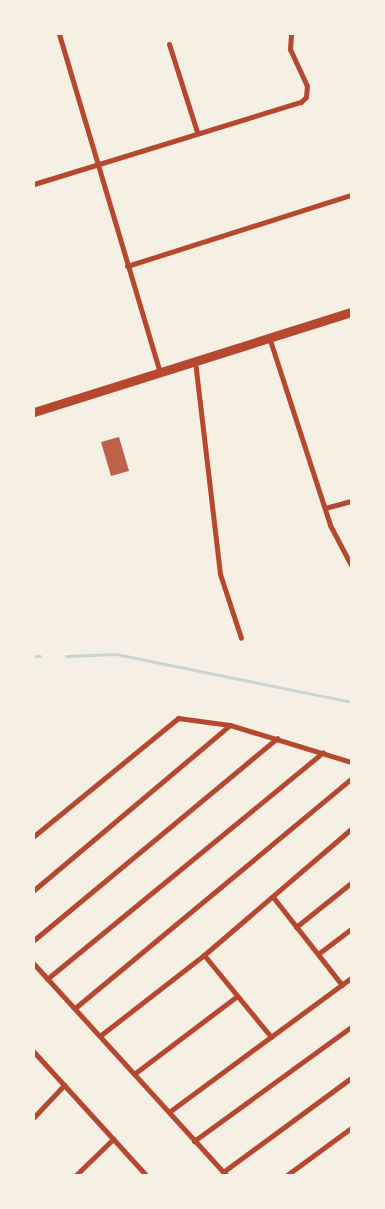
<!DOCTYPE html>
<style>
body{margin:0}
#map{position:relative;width:385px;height:1209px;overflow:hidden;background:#f6efe4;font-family:Lato,sans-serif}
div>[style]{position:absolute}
.stream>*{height:3px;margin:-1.5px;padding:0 1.5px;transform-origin:1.5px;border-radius:1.5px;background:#c9d6d2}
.building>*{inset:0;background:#bf614a}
.minor>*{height:5px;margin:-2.5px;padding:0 2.5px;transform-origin:2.5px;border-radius:2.5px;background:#b5482f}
.trunk>*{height:9px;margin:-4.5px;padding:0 4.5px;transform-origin:4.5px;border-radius:4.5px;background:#b5482f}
span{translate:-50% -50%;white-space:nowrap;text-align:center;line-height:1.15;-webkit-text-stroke:4px #f6efe4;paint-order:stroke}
.frame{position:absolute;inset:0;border:35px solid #f6efe4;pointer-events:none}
</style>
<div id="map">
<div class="stream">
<div style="left:34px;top:656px;width:6px"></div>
<div style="left:66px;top:656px;width:50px;rotate:-2.3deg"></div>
<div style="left:116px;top:654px;width:240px;rotate:11.5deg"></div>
</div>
<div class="building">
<div style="clip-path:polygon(119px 437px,129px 471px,111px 476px,101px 442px)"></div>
</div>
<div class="minor">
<div style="left:59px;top:34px;width:353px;rotate:73.4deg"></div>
<div style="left:169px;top:44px;width:92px;rotate:72.3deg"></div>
<div style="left:34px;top:184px;width:279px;rotate:-17.1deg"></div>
<div style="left:301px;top:102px;width:7px;rotate:-45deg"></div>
<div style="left:306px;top:97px;width:11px;rotate:-85deg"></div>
<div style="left:307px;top:86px;width:41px;rotate:-114.7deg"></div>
<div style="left:290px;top:49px;width:15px;rotate:-86deg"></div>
<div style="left:127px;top:266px;width:235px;rotate:-17.6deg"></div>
<div style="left:269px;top:337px;width:198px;rotate:72deg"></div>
<div style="left:330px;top:525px;width:45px;rotate:62.3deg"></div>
<div style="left:195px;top:361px;width:214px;rotate:83.3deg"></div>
<div style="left:220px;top:574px;width:67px;rotate:71.8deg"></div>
<div style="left:325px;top:508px;width:27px;rotate:-15deg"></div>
<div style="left:34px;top:836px;width:186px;rotate:-39.3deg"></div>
<div style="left:178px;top:718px;width:52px;rotate:7.7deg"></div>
<div style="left:230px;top:725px;width:127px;rotate:17deg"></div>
<div style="left:34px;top:890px;width:256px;rotate:-40.1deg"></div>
<div style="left:273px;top:897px;width:112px;rotate:51.9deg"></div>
<div style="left:296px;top:927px;width:70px;rotate:-38.7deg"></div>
<div style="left:34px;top:940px;width:316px;rotate:-39.7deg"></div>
<div style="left:318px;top:954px;width:41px;rotate:-37.1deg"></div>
<div style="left:204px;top:955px;width:106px;rotate:50.7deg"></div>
<div style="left:34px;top:964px;width:285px;rotate:47.7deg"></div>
<div style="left:47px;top:979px;width:357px;rotate:-39.4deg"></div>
<div style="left:75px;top:1008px;width:359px;rotate:-39.7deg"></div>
<div style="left:101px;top:1035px;width:130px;rotate:-37.8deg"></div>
<div style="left:204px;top:955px;width:194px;rotate:-40.6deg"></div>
<div style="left:34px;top:1052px;width:166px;rotate:47.7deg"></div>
<div style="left:134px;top:1074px;width:129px;rotate:-37.1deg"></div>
<div style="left:169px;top:1112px;width:226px;rotate:-36.4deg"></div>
<div style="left:34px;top:1117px;width:44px;rotate:-46.8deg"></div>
<div style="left:194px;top:1141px;width:194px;rotate:-36deg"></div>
<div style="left:223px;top:1172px;width:159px;rotate:-36.3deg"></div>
<div style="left:76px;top:1175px;width:52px;rotate:-44.2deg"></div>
<div style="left:287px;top:1175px;width:79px;rotate:-36.3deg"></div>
</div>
<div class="trunk">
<div style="left:34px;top:412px;width:332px;rotate:-17.5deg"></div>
</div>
<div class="frame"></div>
</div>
